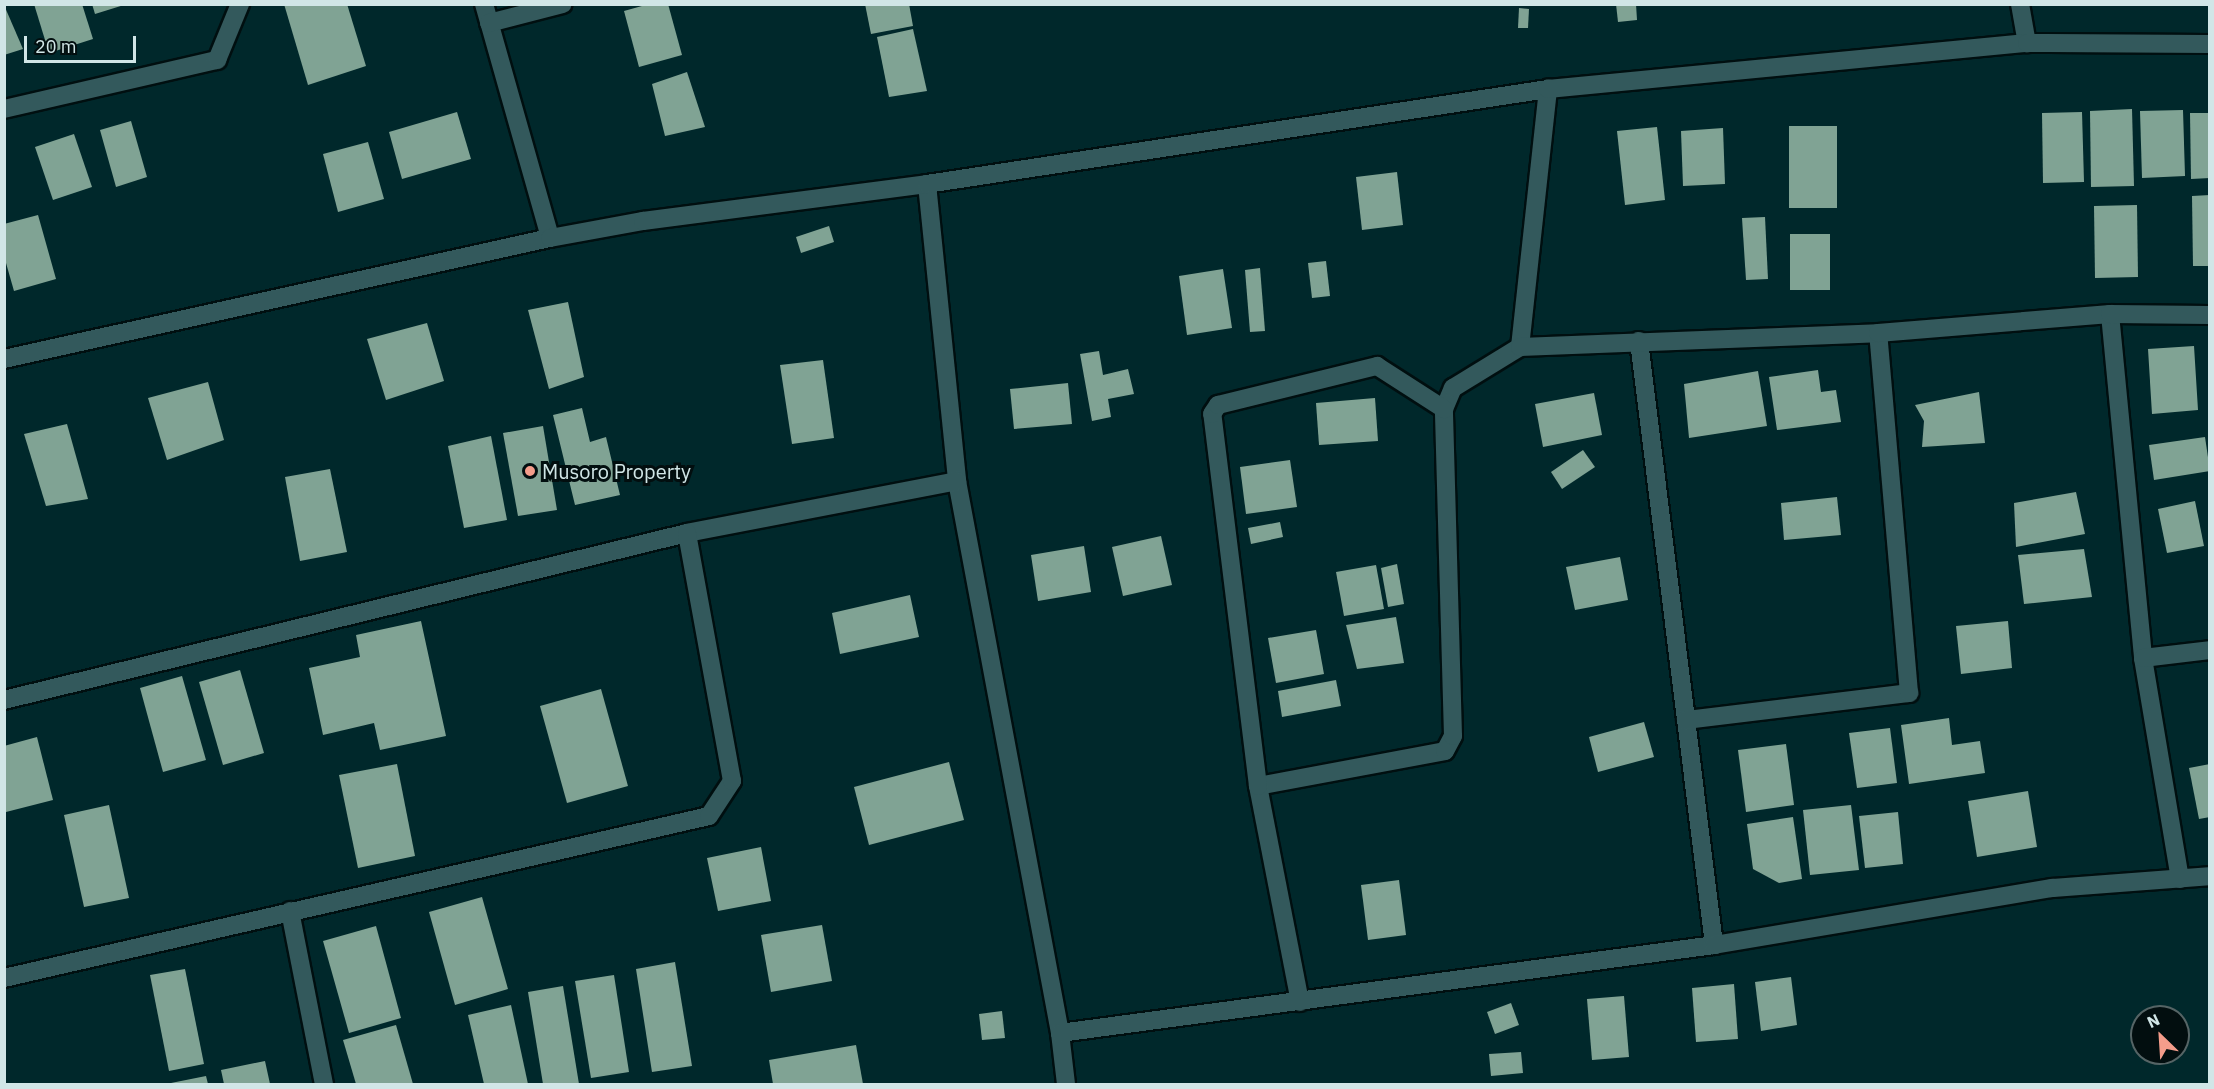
<!DOCTYPE html>
<style>
body{margin:0}
#map{position:relative;width:2214px;height:1089px;overflow:hidden;background:#00282b;font-family:"IBM Plex Sans",sans-serif}
div>[style]{position:absolute}
.building>*{inset:0;background:#80a394}
.roads{filter:drop-shadow(2px 0 #000f10) drop-shadow(-2px 0 #000f10) drop-shadow(0 2px #000f10) drop-shadow(0 -2px #000f10)}
.street>*{height:18px;margin:-9px;padding:0 9px;transform-origin:9px;border-radius:9px;background:#33595c}
.dots>*{width:16px;height:16px;translate:-50% -50%;box-sizing:border-box;border:3px solid #020e0f;border-radius:50%}
span{translate:-50% -50%;white-space:nowrap;text-align:center;line-height:1.15;-webkit-text-stroke:6px #020e0f;paint-order:stroke}
.poi-label{font-size:20px;color:#d1e6e7}
.left{translate:0 -50%;text-align:left}
.frame{position:absolute;inset:0;border:6px solid #d1e6e7;pointer-events:none}
.north{position:absolute;left:2130px;top:1005px;width:60px;height:60px;box-sizing:border-box;background:#020e0f;border:2px solid #556465;border-radius:50%;rotate:335deg;font-size:16px;font-weight:700;line-height:24px;text-align:center;color:#d1e6e7}
.north::after{content:'';display:block;margin:auto;width:21px;height:27px;background:#f49d8b;clip-path:polygon(50% 0,100% 100%,50% 72%,0 100%)}
.scale{position:absolute;left:24px;top:36px;width:112px;height:27px;box-sizing:border-box;border:3px solid #d1e6e7;border-top:0;padding-left:8px;font-size:18px;line-height:21px;white-space:nowrap;color:#d1e6e7;-webkit-text-stroke:4px #020e0f;paint-order:stroke}
</style>
<div id="map">
<div class="building">
<div style="clip-path:polygon(34px 4px,82px 4px,93px 39px,49px 53px)"></div>
<div style="clip-path:polygon(92px 4px,124px 4px,124px 5px,95px 14px)"></div>
<div style="clip-path:polygon(284px 4px,347px 4px,366px 66px,308px 85px)"></div>
<div style="clip-path:polygon(649px 4px,668px 4px,682px 55px,639px 67px,624px 11px)"></div>
<div style="clip-path:polygon(865px 4px,909px 4px,913px 26px,871px 34px)"></div>
<div style="clip-path:polygon(1616px 4px,1636px 4px,1637px 20px,1618px 22px)"></div>
<div style="clip-path:polygon(4px 5px,23px 49px,4px 55px)"></div>
<div style="clip-path:polygon(1519px 8px,1529px 9px,1528px 28px,1518px 28px)"></div>
<div style="clip-path:polygon(913px 29px,927px 91px,889px 97px,877px 37px)"></div>
<div style="clip-path:polygon(687px 72px,705px 127px,665px 136px,652px 84px)"></div>
<div style="clip-path:polygon(2132px 109px,2134px 186px,2091px 187px,2090px 111px)"></div>
<div style="clip-path:polygon(2183px 110px,2185px 176px,2142px 178px,2140px 111px)"></div>
<div style="clip-path:polygon(457px 112px,471px 159px,402px 179px,389px 132px)"></div>
<div style="clip-path:polygon(2082px 112px,2084px 182px,2043px 183px,2042px 113px)"></div>
<div style="clip-path:polygon(2190px 113px,2210px 113px,2210px 178px,2191px 179px)"></div>
<div style="clip-path:polygon(131px 121px,147px 177px,116px 187px,100px 130px)"></div>
<div style="clip-path:polygon(1789px 126px,1837px 126px,1837px 208px,1789px 208px)"></div>
<div style="clip-path:polygon(1657px 127px,1665px 200px,1625px 205px,1617px 131px)"></div>
<div style="clip-path:polygon(1723px 128px,1725px 184px,1683px 186px,1681px 131px)"></div>
<div style="clip-path:polygon(74px 134px,92px 187px,53px 200px,35px 147px)"></div>
<div style="clip-path:polygon(368px 142px,384px 199px,338px 212px,323px 154px)"></div>
<div style="clip-path:polygon(1397px 172px,1403px 225px,1362px 230px,1356px 177px)"></div>
<div style="clip-path:polygon(2210px 195px,2210px 266px,2193px 266px,2192px 196px)"></div>
<div style="clip-path:polygon(2137px 205px,2138px 277px,2095px 278px,2094px 206px)"></div>
<div style="clip-path:polygon(38px 215px,56px 279px,14px 291px,4px 256px,4px 224px)"></div>
<div style="clip-path:polygon(1765px 217px,1768px 279px,1746px 280px,1742px 218px)"></div>
<div style="clip-path:polygon(829px 226px,834px 242px,801px 253px,796px 237px)"></div>
<div style="clip-path:polygon(1790px 234px,1830px 234px,1830px 290px,1790px 290px)"></div>
<div style="clip-path:polygon(1326px 261px,1330px 296px,1312px 298px,1308px 263px)"></div>
<div style="clip-path:polygon(1260px 268px,1265px 331px,1250px 332px,1245px 270px)"></div>
<div style="clip-path:polygon(1223px 269px,1232px 328px,1187px 335px,1179px 276px)"></div>
<div style="clip-path:polygon(568px 302px,584px 377px,549px 389px,528px 310px)"></div>
<div style="clip-path:polygon(427px 323px,444px 381px,386px 400px,367px 339px)"></div>
<div style="clip-path:polygon(2194px 346px,2198px 410px,2152px 414px,2148px 349px)"></div>
<div style="clip-path:polygon(1099px 351px,1103px 375px,1128px 369px,1134px 394px,1108px 399px,1111px 417px,1092px 421px,1080px 354px)"></div>
<div style="clip-path:polygon(823px 360px,834px 438px,792px 444px,780px 365px)"></div>
<div style="clip-path:polygon(1818px 370px,1821px 392px,1836px 390px,1841px 422px,1777px 430px,1769px 377px)"></div>
<div style="clip-path:polygon(1758px 371px,1767px 426px,1689px 438px,1684px 384px)"></div>
<div style="clip-path:polygon(208px 382px,224px 440px,167px 460px,148px 398px)"></div>
<div style="clip-path:polygon(1068px 383px,1072px 424px,1014px 429px,1010px 389px)"></div>
<div style="clip-path:polygon(1979px 392px,1985px 443px,1922px 447px,1924px 421px,1915px 405px)"></div>
<div style="clip-path:polygon(1594px 393px,1602px 435px,1543px 447px,1535px 404px)"></div>
<div style="clip-path:polygon(1375px 398px,1378px 441px,1319px 445px,1316px 403px)"></div>
<div style="clip-path:polygon(582px 408px,590px 442px,606px 437px,620px 495px,575px 505px,553px 415px)"></div>
<div style="clip-path:polygon(67px 424px,88px 499px,46px 506px,24px 434px)"></div>
<div style="clip-path:polygon(543px 426px,557px 510px,518px 516px,503px 433px)"></div>
<div style="clip-path:polygon(491px 436px,507px 520px,464px 528px,448px 446px)"></div>
<div style="clip-path:polygon(2205px 437px,2210px 471px,2154px 480px,2149px 445px)"></div>
<div style="clip-path:polygon(1583px 450px,1595px 467px,1562px 489px,1551px 472px)"></div>
<div style="clip-path:polygon(1290px 460px,1297px 507px,1246px 514px,1240px 467px)"></div>
<div style="clip-path:polygon(330px 469px,347px 552px,300px 561px,285px 477px)"></div>
<div style="clip-path:polygon(2076px 492px,2085px 534px,2016px 547px,2014px 503px)"></div>
<div style="clip-path:polygon(1837px 497px,1841px 535px,1784px 540px,1781px 503px)"></div>
<div style="clip-path:polygon(2195px 501px,2204px 546px,2167px 553px,2158px 509px)"></div>
<div style="clip-path:polygon(1280px 522px,1283px 537px,1251px 544px,1248px 528px)"></div>
<div style="clip-path:polygon(1161px 536px,1172px 585px,1123px 596px,1112px 547px)"></div>
<div style="clip-path:polygon(1084px 546px,1091px 592px,1038px 601px,1031px 555px)"></div>
<div style="clip-path:polygon(2084px 549px,2092px 597px,2024px 604px,2018px 555px)"></div>
<div style="clip-path:polygon(1620px 557px,1628px 600px,1575px 610px,1566px 567px)"></div>
<div style="clip-path:polygon(1397px 564px,1404px 604px,1388px 607px,1381px 568px)"></div>
<div style="clip-path:polygon(1376px 565px,1384px 609px,1344px 616px,1336px 572px)"></div>
<div style="clip-path:polygon(910px 595px,919px 637px,840px 654px,832px 613px)"></div>
<div style="clip-path:polygon(1396px 617px,1404px 663px,1357px 669px,1346px 625px)"></div>
<div style="clip-path:polygon(421px 621px,446px 736px,380px 750px,374px 723px,323px 735px,309px 668px,360px 657px,356px 635px)"></div>
<div style="clip-path:polygon(2008px 621px,2012px 668px,1961px 674px,1956px 626px)"></div>
<div style="clip-path:polygon(1316px 630px,1324px 674px,1276px 683px,1268px 638px)"></div>
<div style="clip-path:polygon(240px 670px,264px 753px,223px 765px,199px 682px)"></div>
<div style="clip-path:polygon(182px 676px,206px 760px,163px 772px,140px 688px)"></div>
<div style="clip-path:polygon(1336px 680px,1341px 706px,1282px 717px,1278px 691px)"></div>
<div style="clip-path:polygon(601px 689px,628px 786px,567px 803px,540px 706px)"></div>
<div style="clip-path:polygon(1949px 718px,1952px 745px,1980px 741px,1985px 773px,1909px 784px,1901px 725px)"></div>
<div style="clip-path:polygon(1644px 722px,1654px 757px,1598px 772px,1589px 737px)"></div>
<div style="clip-path:polygon(1890px 728px,1897px 783px,1857px 788px,1849px 733px)"></div>
<div style="clip-path:polygon(37px 737px,53px 800px,6px 812px,4px 746px)"></div>
<div style="clip-path:polygon(1786px 744px,1794px 805px,1746px 812px,1738px 750px)"></div>
<div style="clip-path:polygon(949px 762px,964px 820px,869px 845px,854px 787px)"></div>
<div style="clip-path:polygon(397px 764px,415px 856px,358px 868px,339px 775px)"></div>
<div style="clip-path:polygon(2210px 764px,2210px 817px,2199px 819px,2189px 768px)"></div>
<div style="clip-path:polygon(2028px 791px,2037px 847px,1977px 857px,1968px 801px)"></div>
<div style="clip-path:polygon(109px 805px,129px 898px,84px 907px,64px 815px)"></div>
<div style="clip-path:polygon(1851px 805px,1859px 870px,1810px 875px,1803px 810px)"></div>
<div style="clip-path:polygon(1898px 812px,1903px 864px,1865px 868px,1859px 816px)"></div>
<div style="clip-path:polygon(1793px 817px,1802px 879px,1779px 883px,1753px 869px,1747px 824px)"></div>
<div style="clip-path:polygon(761px 847px,771px 901px,718px 911px,707px 858px)"></div>
<div style="clip-path:polygon(1399px 880px,1406px 935px,1368px 940px,1361px 885px)"></div>
<div style="clip-path:polygon(482px 897px,508px 989px,455px 1005px,429px 912px)"></div>
<div style="clip-path:polygon(822px 925px,832px 981px,771px 992px,761px 935px)"></div>
<div style="clip-path:polygon(376px 926px,401px 1018px,349px 1033px,323px 941px)"></div>
<div style="clip-path:polygon(675px 962px,692px 1066px,652px 1072px,636px 969px)"></div>
<div style="clip-path:polygon(185px 969px,204px 1064px,169px 1071px,150px 975px)"></div>
<div style="clip-path:polygon(614px 975px,629px 1072px,591px 1078px,575px 981px)"></div>
<div style="clip-path:polygon(1791px 977px,1797px 1025px,1761px 1031px,1755px 982px)"></div>
<div style="clip-path:polygon(1734px 984px,1738px 1039px,1696px 1042px,1692px 988px)"></div>
<div style="clip-path:polygon(563px 986px,579px 1084px,543px 1084px,528px 992px)"></div>
<div style="clip-path:polygon(1624px 996px,1629px 1057px,1592px 1060px,1587px 999px)"></div>
<div style="clip-path:polygon(1511px 1003px,1519px 1025px,1495px 1034px,1487px 1012px)"></div>
<div style="clip-path:polygon(511px 1005px,528px 1084px,484px 1084px,468px 1015px)"></div>
<div style="clip-path:polygon(1002px 1011px,1005px 1038px,982px 1040px,979px 1014px)"></div>
<div style="clip-path:polygon(396px 1025px,413px 1084px,356px 1084px,343px 1040px)"></div>
<div style="clip-path:polygon(856px 1045px,863px 1084px,773px 1084px,769px 1060px)"></div>
<div style="clip-path:polygon(1521px 1052px,1523px 1073px,1491px 1076px,1489px 1054px)"></div>
<div style="clip-path:polygon(265px 1061px,270px 1084px,224px 1084px,221px 1070px)"></div>
<div style="clip-path:polygon(206px 1076px,208px 1084px,171px 1084px,171px 1083px)"></div>
</div>
<div class="roads">
<div class="street">
<div style="left:484px;top:4px;width:243px;rotate:74.2deg"></div>
<div style="left:2020px;top:4px;width:40px;rotate:80deg"></div>
<div style="left:489px;top:23px;width:76px;rotate:-14.4deg"></div>
<div style="left:4px;top:109px;width:219px;rotate:-13deg"></div>
<div style="left:217px;top:60px;width:61px;rotate:-67.7deg"></div>
<div style="left:927px;top:184px;width:299px;rotate:84.2deg"></div>
<div style="left:957px;top:481px;width:562px;rotate:79.43deg"></div>
<div style="left:1060px;top:1033px;width:51px;rotate:83.3deg"></div>
<div style="left:2110px;top:314px;width:346px;rotate:84.5deg"></div>
<div style="left:2143px;top:658px;width:224px;rotate:80.5deg"></div>
<div style="left:1639px;top:341px;width:609px;rotate:82.92deg"></div>
<div style="left:1520px;top:347px;width:260px;rotate:-83.8deg"></div>
<div style="left:4px;top:359px;width:559px;rotate:-12.5deg"></div>
<div style="left:550px;top:238px;width:95px;rotate:-10.4deg"></div>
<div style="left:643px;top:221px;width:286px;rotate:-7.4deg"></div>
<div style="left:927px;top:184px;width:628px;rotate:-8.7deg"></div>
<div style="left:1548px;top:89px;width:481px;rotate:-5.5deg"></div>
<div style="left:2027px;top:43px;width:183px;rotate:0.3deg"></div>
<div style="left:2143px;top:658px;width:67px;rotate:-6.8deg"></div>
<div style="left:4px;top:700px;width:703px;rotate:-13.74deg"></div>
<div style="left:687px;top:533px;width:275px;rotate:-10.9deg"></div>
<div style="left:1686px;top:720px;width:225px;rotate:-6.9deg"></div>
<div style="left:1909px;top:693px;width:361px;rotate:-94.9deg"></div>
<div style="left:1258px;top:786px;width:190px;rotate:-10.6deg"></div>
<div style="left:1445px;top:751px;width:17px;rotate:-62deg"></div>
<div style="left:1453px;top:736px;width:327px;rotate:-91.6deg"></div>
<div style="left:1444px;top:409px;width:23px;rotate:-67deg"></div>
<div style="left:1453px;top:388px;width:79px;rotate:-31.5deg"></div>
<div style="left:1520px;top:347px;width:358px;rotate:-2.2deg"></div>
<div style="left:1878px;top:333px;width:233px;rotate:-4.7deg"></div>
<div style="left:2110px;top:314px;width:100px;rotate:0.6deg"></div>
<div style="left:290px;top:911px;width:176px;rotate:78.9deg"></div>
<div style="left:4px;top:978px;width:723px;rotate:-12.94deg"></div>
<div style="left:709px;top:816px;width:42px;rotate:-56.7deg"></div>
<div style="left:732px;top:781px;width:252px;rotate:-100.3deg"></div>
<div style="left:1300px;top:1002px;width:220px;rotate:-101deg"></div>
<div style="left:1258px;top:786px;width:375px;rotate:-97deg"></div>
<div style="left:1212px;top:414px;width:11px;rotate:-56deg"></div>
<div style="left:1218px;top:405px;width:164px;rotate:-13.8deg"></div>
<div style="left:1377px;top:366px;width:80px;rotate:32.7deg"></div>
<div style="left:1060px;top:1033px;width:660px;rotate:-7.66deg"></div>
<div style="left:1714px;top:945px;width:343px;rotate:-9.6deg"></div>
<div style="left:2052px;top:888px;width:158px;rotate:-4.3deg"></div>
</div>
</div>
<div class="dots">
<div style="left:530px;top:471px;background:#f49d8b"></div>
</div>
<div class="poi-label">
<span class="left" style="left:542px;top:471px">Musoro Property</span>
</div>
<div class="frame"></div>
<div class="north">N</div>
<div class="scale">20 m</div>
</div>
